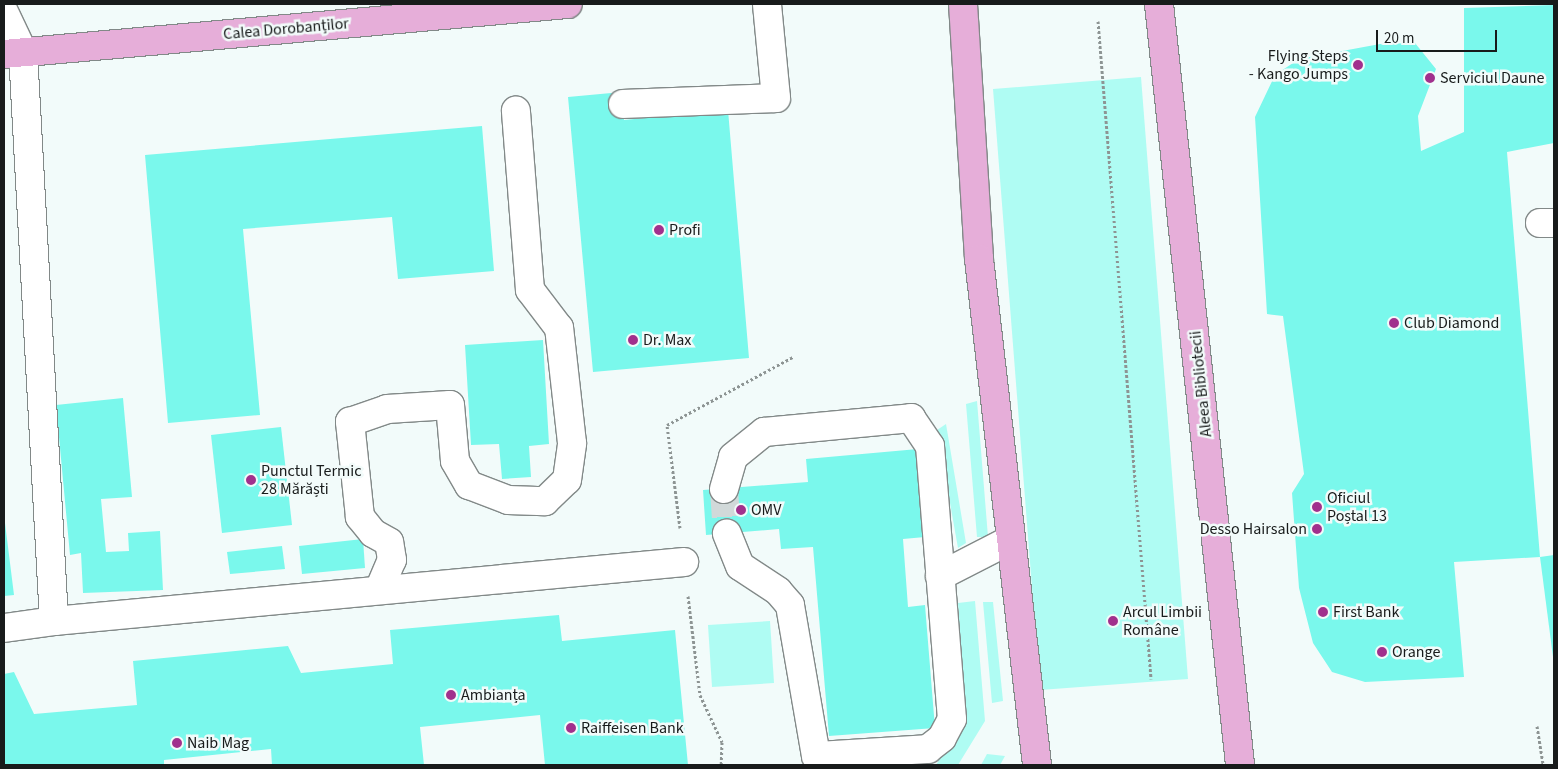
<!DOCTYPE html>
<meta charset="utf-8">
<style>
body{margin:0}
#map{position:relative;width:1558px;height:769px;overflow:hidden;background:#f2fbfa;font-family:"Source Sans 3",sans-serif}
div>[style]{position:absolute}
.green>*{inset:0;background:#affcf3}
.building>*{inset:0;background:#7af8ec}
.minor-tunnel>*{height:28px;margin-top:-14px;transform-origin:0;background:repeating-linear-gradient(90deg,#d1d9d9 0 28px,transparent 0 42px)}
.path>*{height:3px;margin-top:-1.5px;transform-origin:0;background:repeating-linear-gradient(90deg,#8d9493 0 2.5px,transparent 0 5px)}
.roads{filter:drop-shadow(1px 0 #828988) drop-shadow(-1px 0 #828988) drop-shadow(0 1px #828988) drop-shadow(0 -1px #828988)}
.minor>*{height:28px;margin:-14px;padding:0 14px;transform-origin:14px;border-radius:14px;background:#fff}
.major>*{height:28px;margin:-14px;padding:0 14px;transform-origin:14px;border-radius:14px;background:#e6aed9}
.dots>*{width:14px;height:14px;translate:-50% -50%;box-sizing:border-box;border:2px solid #f2fbfa;border-radius:50%}
span{translate:-50% -50%;white-space:nowrap;text-align:center;line-height:1.15;-webkit-text-stroke:5px #f2fbfa;paint-order:stroke}
.street-label{font-size:16px;color:#181b1b}
.poi-label{font-size:16px;color:#181b1b}
.right{translate:-100% -50%;text-align:right}
.left{translate:0 -50%;text-align:left}
.frame{position:absolute;inset:0;border:5px solid #181b1b;pointer-events:none}
.scale{position:absolute;left:1376px;top:30px;width:121px;height:22px;box-sizing:border-box;border:2px solid #181b1b;border-top:0;padding-left:6px;font-size:15px;line-height:18px;white-space:nowrap;color:#181b1b;-webkit-text-stroke:4px #f2fbfa;paint-order:stroke}
</style>
<div id="map">
<div class="green">
<div style="clip-path:polygon(1141px 77px,1188px 679px,1040px 690px,993px 89px)"></div>
<div style="clip-path:polygon(977px 401px,988px 537px,977px 537px,966px 404px)"></div>
<div style="clip-path:polygon(946px 424px,966px 543px,958px 548px,937px 430px)"></div>
<div style="clip-path:polygon(975px 601px,985px 721px,958px 765px,936px 765px,965px 718px,958px 603px)"></div>
<div style="clip-path:polygon(983px 602px,993px 602px,1003px 701px,992px 703px)"></div>
<div style="clip-path:polygon(770px 621px,774px 683px,712px 687px,708px 625px)"></div>
<div style="clip-path:polygon(987px 754px,1005px 756px,1000px 765px,981px 765px)"></div>
</div>
<div class="building">
<div style="clip-path:polygon(1554px 5px,1554px 143px,1507px 152px,1540px 557px,1454px 562px,1464px 677px,1365px 682px,1332px 672px,1313px 643px,1299px 588px,1292px 493px,1304px 474px,1283px 316px,1267px 314px,1255px 117px,1275px 75px,1299px 59px,1380px 44px,1415px 43px,1436px 69px,1418px 116px,1421px 151px,1464px 132px,1464px 8px)"></div>
<div style="clip-path:polygon(622px 92px,624px 120px,728px 110px,749px 358px,593px 372px,568px 97px)"></div>
<div style="clip-path:polygon(482px 126px,494px 271px,398px 279px,392px 217px,243px 229px,260px 415px,168px 423px,145px 155px)"></div>
<div style="clip-path:polygon(543px 340px,549px 444px,529px 446px,531px 477px,502px 479px,499px 444px,471px 445px,465px 345px)"></div>
<div style="clip-path:polygon(123px 398px,132px 497px,101px 499px,106px 552px,129px 551px,128px 533px,160px 531px,163px 590px,83px 593px,81px 553px,70px 555px,56px 405px)"></div>
<div style="clip-path:polygon(281px 427px,292px 525px,222px 533px,211px 435px)"></div>
<div style="clip-path:polygon(918px 449px,925px 537px,903px 539px,908px 607px,925px 605px,935px 728px,829px 736px,813px 547px,781px 549px,779px 529px,706px 535px,703px 490px,808px 482px,806px 459px)"></div>
<div style="clip-path:polygon(4px 515px,14px 595px,4px 596px)"></div>
<div style="clip-path:polygon(363px 539px,365px 568px,302px 574px,299px 546px)"></div>
<div style="clip-path:polygon(282px 546px,285px 569px,230px 574px,227px 552px)"></div>
<div style="clip-path:polygon(1554px 555px,1554px 657px,1553px 657px,1540px 557px)"></div>
<div style="clip-path:polygon(559px 615px,562px 641px,675px 630px,688px 765px,545px 765px,540px 715px,420px 727px,424px 765px,272px 765px,271px 749px,164px 760px,164px 765px,4px 765px,4px 674px,14px 672px,34px 714px,137px 705px,133px 661px,288px 646px,301px 673px,393px 664px,390px 630px)"></div>
</div>
<div class="minor-tunnel">
<div style="left:724px;top:489px;width:45px;rotate:86.2deg"></div>
</div>
<div class="path">
<div style="left:1098px;top:21px;width:660px;rotate:85.39deg"></div>
<div style="left:680px;top:528px;width:104px;rotate:-97.2deg"></div>
<div style="left:667px;top:425px;width:143px;rotate:-28.4deg"></div>
<div style="left:688px;top:596px;width:100px;rotate:83.1deg"></div>
<div style="left:700px;top:695px;width:52px;rotate:64.9deg"></div>
<div style="left:722px;top:742px;width:23px;rotate:92deg"></div>
<div style="left:1537px;top:726px;width:39px;rotate:81deg"></div>
</div>
<div class="roads">
<div class="minor">
<div style="left:4px;top:12px;width:44px;rotate:64.6deg"></div>
<div style="left:23px;top:52px;width:570px;rotate:86.88deg"></div>
<div style="left:54px;top:621px;width:633px;rotate:-5.35deg"></div>
<div style="left:623px;top:104px;width:153px;rotate:-2.2deg"></div>
<div style="left:776px;top:98px;width:94px;rotate:-95.5deg"></div>
<div style="left:1540px;top:223px;width:14px"></div>
<div style="left:724px;top:489px;width:33px;rotate:-74deg"></div>
<div style="left:733px;top:457px;width:40px;rotate:-39deg"></div>
<div style="left:764px;top:432px;width:148px;rotate:-5.4deg"></div>
<div style="left:911px;top:418px;width:34px;rotate:56deg"></div>
<div style="left:930px;top:446px;width:274px;rotate:85.4deg"></div>
<div style="left:952px;top:719px;width:21px;rotate:118deg"></div>
<div style="left:942px;top:738px;width:18px;rotate:142deg"></div>
<div style="left:928px;top:749px;width:112px;rotate:176.4deg"></div>
<div style="left:816px;top:756px;width:153px;rotate:-99.8deg"></div>
<div style="left:790px;top:605px;width:18px;rotate:-131deg"></div>
<div style="left:778px;top:591px;width:45px;rotate:-146.7deg"></div>
<div style="left:740px;top:566px;width:35px;rotate:-112deg"></div>
<div style="left:940px;top:576px;width:79px;rotate:-27.2deg"></div>
<div style="left:379px;top:590px;width:33px;rotate:-67deg"></div>
<div style="left:392px;top:560px;width:18px;rotate:-99deg"></div>
<div style="left:389px;top:542px;width:18px;rotate:-151deg"></div>
<div style="left:373px;top:533px;width:21px;rotate:-129deg"></div>
<div style="left:360px;top:517px;width:96px;rotate:-96deg"></div>
<div style="left:350px;top:422px;width:39px;rotate:-19deg"></div>
<div style="left:387px;top:409px;width:63px;rotate:-3.6deg"></div>
<div style="left:450px;top:405px;width:56px;rotate:84.9deg"></div>
<div style="left:455px;top:461px;width:28px;rotate:60deg"></div>
<div style="left:469px;top:485px;width:42px;rotate:21deg"></div>
<div style="left:508px;top:500px;width:37px;rotate:2deg"></div>
<div style="left:545px;top:501px;width:30px;rotate:-44deg"></div>
<div style="left:567px;top:480px;width:37px;rotate:-82deg"></div>
<div style="left:572px;top:443px;width:116px;rotate:-96.4deg"></div>
<div style="left:559px;top:328px;width:48px;rotate:-127.3deg"></div>
<div style="left:530px;top:290px;width:180px;rotate:-94.5deg"></div>
<div style="left:4px;top:628px;width:50px;rotate:-8deg"></div>
</div>
<div class="major">
<div style="left:963px;top:4px;width:256px;rotate:86.4deg"></div>
<div style="left:979px;top:259px;width:509px;rotate:83.46deg"></div>
<div style="left:1159px;top:4px;width:765px;rotate:83.92deg"></div>
<div style="left:4px;top:54px;width:566px;rotate:-5.07deg"></div>
</div>
</div>
<div class="dots">
<div style="left:1358px;top:65px;background:#a1308d"></div>
<div style="left:1430px;top:78px;background:#a1308d"></div>
<div style="left:659px;top:230px;background:#a1308d"></div>
<div style="left:1394px;top:323px;background:#a1308d"></div>
<div style="left:633px;top:340px;background:#a1308d"></div>
<div style="left:251px;top:480px;background:#a1308d"></div>
<div style="left:1317px;top:507px;background:#a1308d"></div>
<div style="left:741px;top:510px;background:#a1308d"></div>
<div style="left:1317px;top:529px;background:#a1308d"></div>
<div style="left:1323px;top:612px;background:#a1308d"></div>
<div style="left:1113px;top:621px;background:#a1308d"></div>
<div style="left:1382px;top:652px;background:#a1308d"></div>
<div style="left:451px;top:695px;background:#a1308d"></div>
<div style="left:571px;top:728px;background:#a1308d"></div>
<div style="left:177px;top:743px;background:#a1308d"></div>
</div>
<div class="street-label">
<span style="left:286px;top:29px;rotate:-5deg">Calea Dorobanților</span>
<span style="left:1201px;top:384px;rotate:-96deg">Aleea Bibliotecii</span>
</div>
<div class="poi-label">
<span class="right" style="left:1348px;top:65px">Flying Steps<br>- Kango Jumps</span>
<span class="left" style="left:1440px;top:78px">Serviciul Daune</span>
<span class="left" style="left:669px;top:230px">Profi</span>
<span class="left" style="left:1404px;top:323px">Club Diamond</span>
<span class="left" style="left:643px;top:340px">Dr. Max</span>
<span class="left" style="left:261px;top:480px">Punctul Termic<br>28 Mărăști</span>
<span class="left" style="left:1327px;top:507px">Oficiul<br>Poștal 13</span>
<span class="left" style="left:751px;top:510px">OMV</span>
<span class="right" style="left:1307px;top:529px">Desso Hairsalon</span>
<span class="left" style="left:1123px;top:621px">Arcul Limbii<br>Române</span>
<span class="left" style="left:1333px;top:612px">First Bank</span>
<span class="left" style="left:1392px;top:652px">Orange</span>
<span class="left" style="left:461px;top:695px">Ambianța</span>
<span class="left" style="left:581px;top:728px">Raiffeisen Bank</span>
<span class="left" style="left:187px;top:743px">Naib Mag</span>
</div>
<div class="frame"></div>
<div class="scale">20 m</div>
</div>
